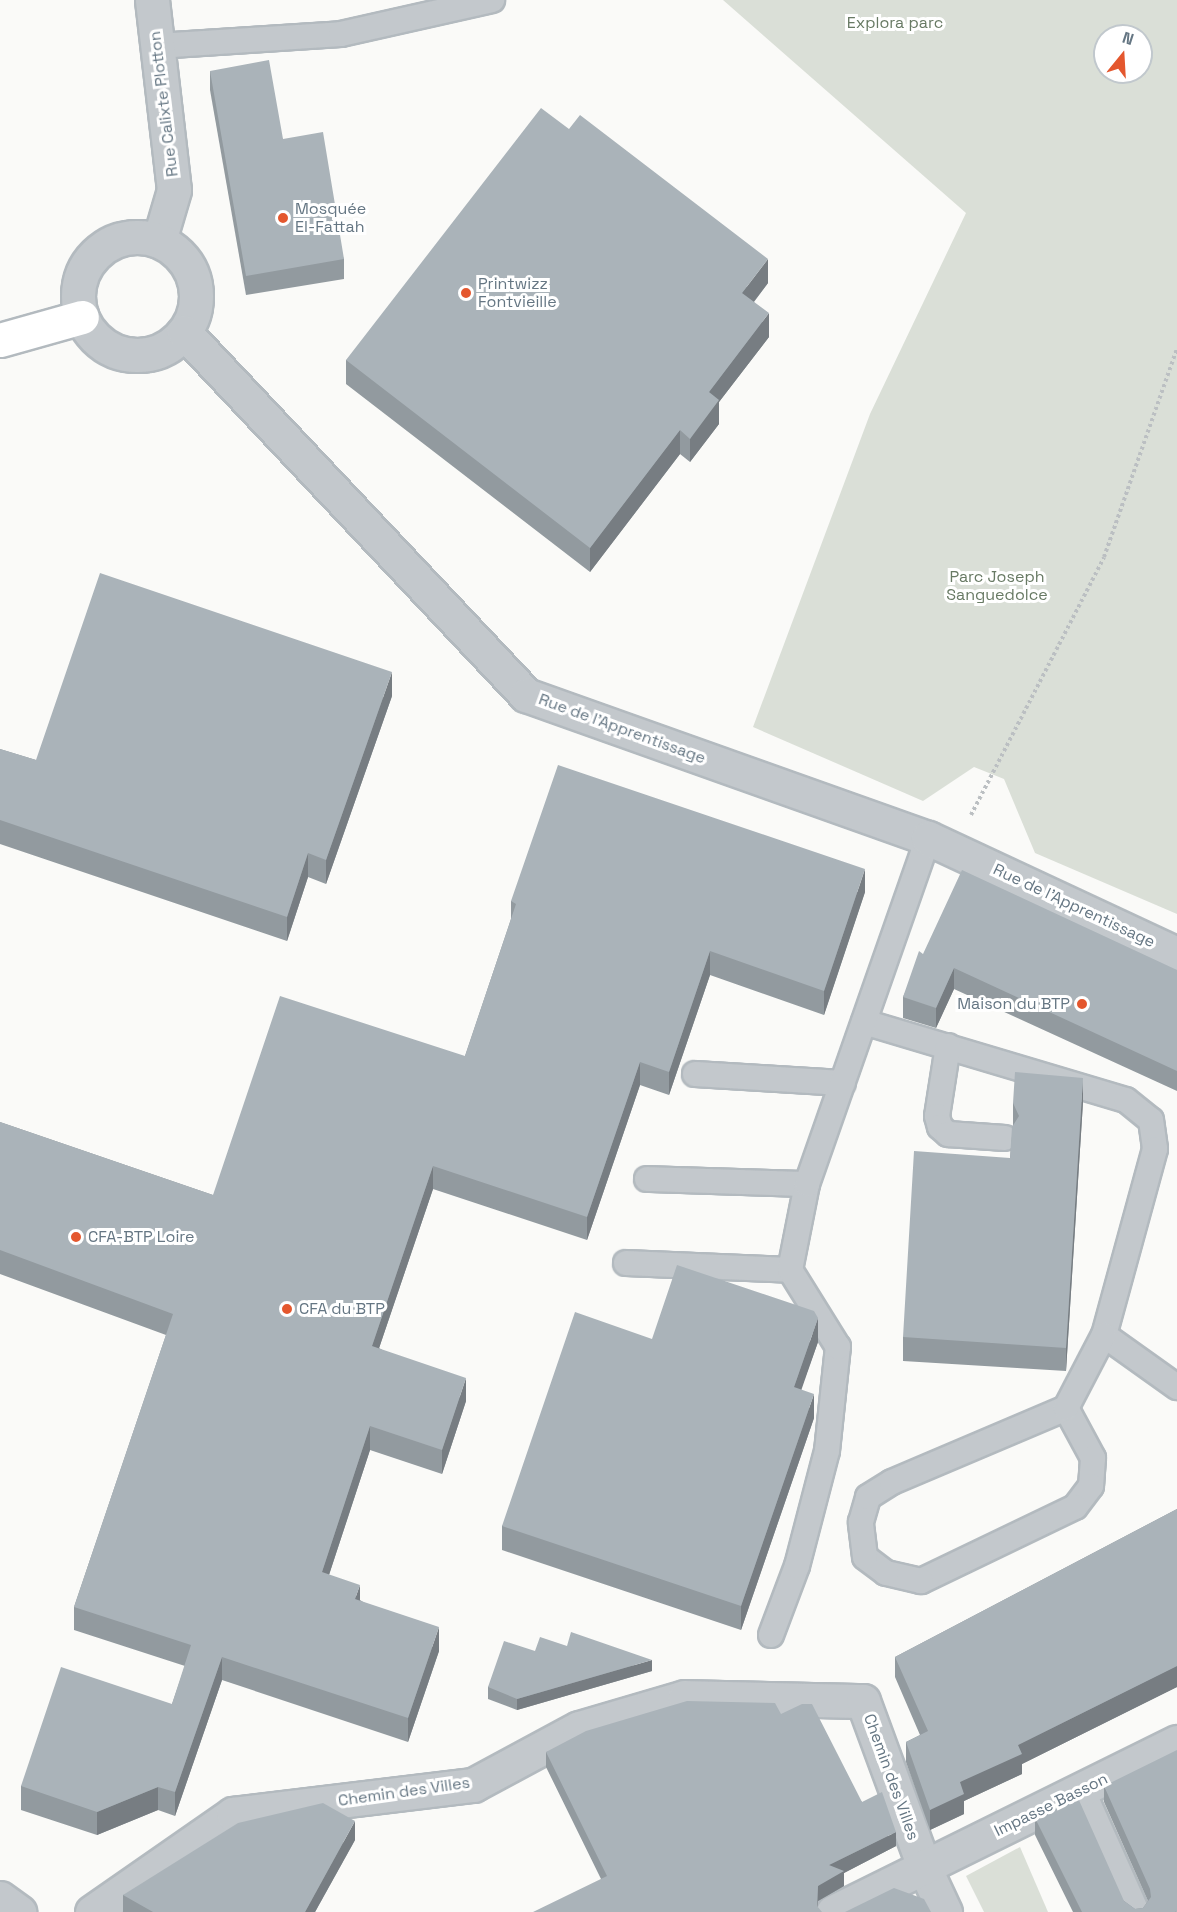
<!DOCTYPE html>
<meta charset="utf-8">
<style>
body{margin:0}
#map{position:relative;width:1177px;height:1912px;overflow:hidden;background:#fafaf8;font-family:"Space Grotesk",sans-serif}
div>[style]{position:absolute}
.green>*{inset:0;background:#dadfd7}
.path>*{height:4px;margin-top:-2px;transform-origin:0;background:repeating-linear-gradient(90deg,#bbbfc2 0 3px,transparent 0 6px)}
.roads{filter:drop-shadow(2px 0 #b3babf) drop-shadow(-2px 0 #b3babf) drop-shadow(0 2px #b3babf) drop-shadow(0 -2px #b3babf)}
.service>*{height:24px;margin:-12px;padding:0 12px;transform-origin:12px;border-radius:12px;background:#c3c8cc}
.minor>*{height:33px;margin:-16.5px;padding:0 16.5px;transform-origin:16.5px;border-radius:16.5px;background:#c3c8cc}
.tertiary>*{height:33px;margin:-16.5px;padding:0 16.5px;transform-origin:16.5px;border-radius:16.5px;background:#c3c8cc}
.tertiary>.ring{margin:-16.5px;padding:0;box-sizing:content-box;background:none;border:33px solid #c3c8cc;border-radius:50%}
.secondary>*{height:33px;margin:-16.5px;padding:0 16.5px;transform-origin:16.5px;border-radius:16.5px;background:#fff}
.wall>*{inset:0;background:#929a9f}
.shaded-wall>*{inset:0;background:#777d82}
.building>*{inset:0;background:#aab3b9}
.dots>*{width:16px;height:16px;translate:-50% -50%;box-sizing:border-box;border:3px solid #fff;border-radius:50%}
span{translate:-50% -50%;white-space:nowrap;text-align:center;line-height:1.15;-webkit-text-stroke:6px #fff;paint-order:stroke}
.park-label{font-size:16px;color:#687a64}
.street-label{font-size:16px;color:#657683}
.poi-label{font-size:16px;color:#657683}
.left{translate:0 -50%;text-align:left}
.right{translate:-100% -50%;text-align:right}
.north{position:absolute;left:1093px;top:24px;width:60px;height:60px;box-sizing:border-box;background:#fff;border:2px solid #c1c8cd;border-radius:50%;rotate:18deg;font-size:16px;font-weight:700;line-height:24px;text-align:center;color:#657683}
.north::after{content:'';display:block;margin:auto;width:21px;height:27px;background:#e4572e;clip-path:polygon(50% 0,100% 100%,50% 72%,0 100%)}
</style>
<div id="map">
<div class="green">
<div style="clip-path:polygon(evenodd,723px 0,1177px 0,1177px 914px,1035px 853px,1004px 779px,974px 767px,923px 801px,753px 727px,870px 414px,966px 213px,723px 0,1105px 36px,1141px 36px,1141px 72px,1105px 72px,1105px 36px)"></div>
<div style="clip-path:polygon(1020px 1847px,1048px 1912px,984px 1912px,966px 1876px)"></div>
</div>
<div class="path">
<div style="left:971px;top:815px;width:290px;rotate:-62.7deg"></div>
<div style="left:1104px;top:557px;width:221px;rotate:-70.7deg"></div>
</div>
<div class="roads">
<div class="service">
<div style="left:157px;top:46px;width:184px;rotate:-3.7deg"></div>
<div style="left:341px;top:34px;width:155px;rotate:-12.7deg"></div>
<div style="left:864px;top:1022px;width:273px;rotate:16.6deg"></div>
<div style="left:1126px;top:1100px;width:32px;rotate:39deg"></div>
<div style="left:1151px;top:1120px;width:29px;rotate:82deg"></div>
<div style="left:1155px;top:1149px;width:193px;rotate:105.3deg"></div>
<div style="left:1104px;top:1335px;width:90px;rotate:35.5deg"></div>
<div style="left:948px;top:1046px;width:71px;rotate:98.9deg"></div>
<div style="left:937px;top:1116px;width:11px;rotate:75deg"></div>
<div style="left:940px;top:1127px;width:11px;rotate:41deg"></div>
<div style="left:948px;top:1134px;width:57px;rotate:4deg"></div>
<div style="left:695px;top:1074px;width:148px;rotate:3.5deg"></div>
<div style="left:647px;top:1179px;width:160px;rotate:1.8deg"></div>
<div style="left:626px;top:1263px;width:164px;rotate:2.4deg"></div>
<div style="left:1066px;top:1408px;width:57px;rotate:61.6deg"></div>
<div style="left:1093px;top:1458px;width:28px;rotate:94deg"></div>
<div style="left:1091px;top:1486px;width:26px;rotate:127deg"></div>
<div style="left:1075px;top:1507px;width:171px;rotate:154.3deg"></div>
<div style="left:921px;top:1581px;width:36px;rotate:-167deg"></div>
<div style="left:886px;top:1573px;width:26px;rotate:-143deg"></div>
<div style="left:865px;top:1557px;width:35px;rotate:-97deg"></div>
<div style="left:861px;top:1522px;width:26px;rotate:-74deg"></div>
<div style="left:868px;top:1497px;width:28px;rotate:-32deg"></div>
<div style="left:892px;top:1482px;width:189px;rotate:-23deg"></div>
<div style="left:1066px;top:1408px;width:82px;rotate:-62.5deg"></div>
<div style="left:771px;top:1635px;width:74px;rotate:-69.4deg"></div>
<div style="left:797px;top:1566px;width:119px;rotate:-75.4deg"></div>
<div style="left:827px;top:1451px;width:105px;rotate:-84deg"></div>
<div style="left:838px;top:1347px;width:91px;rotate:-121.9deg"></div>
<div style="left:790px;top:1270px;width:88px;rotate:-78.8deg"></div>
<div style="left:807px;top:1184px;width:367px;rotate:-70.7deg"></div>
<div style="left:1082px;top:1789px;width:135px;rotate:65.9deg"></div>
</div>
<div class="minor">
<div style="left:0;top:1898px;width:24px;rotate:36deg"></div>
<div style="left:92px;top:1912px;width:172px;rotate:-34.8deg"></div>
<div style="left:233px;top:1814px;width:242px;rotate:-6.9deg"></div>
<div style="left:473px;top:1785px;width:120px;rotate:-28.3deg"></div>
<div style="left:579px;top:1728px;width:110px;rotate:-16.3deg"></div>
<div style="left:685px;top:1697px;width:178px;rotate:1.3deg"></div>
<div style="left:863px;top:1701px;width:177px;rotate:69.8deg"></div>
<div style="left:924px;top:1867px;width:50px;rotate:65deg"></div>
<div style="left:833px;top:1912px;width:384px;rotate:-26.3deg"></div>
</div>
<div class="tertiary">
<div style="left:152px;top:0;width:191px;rotate:83.4deg"></div>
<div style="left:174px;top:190px;width:53px;rotate:106.4deg"></div>
<div class="ring" style="left:78px;top:237px;width:85px;height:85px"></div>
<div style="left:184px;top:332px;width:499px;rotate:46.7deg"></div>
<div style="left:526px;top:695px;width:427px;rotate:19.6deg"></div>
<div style="left:928px;top:838px;width:275px;rotate:25deg"></div>
</div>
<div class="secondary">
<div style="left:0;top:340px;width:85px;rotate:-15.7deg"></div>
</div>
</div>
<div class="wall">
<div style="clip-path:polygon(210px 71px,283px 139px,344px 259px,344px 279px,246px 295px,210px 90px)"></div>
<div style="clip-path:polygon(768px 283px,754px 302px,769px 337px,719px 402px,719px 424px,690px 462px,680px 454px,590px 572px,346px 384px,346px 360px)"></div>
<div style="clip-path:polygon(392px 696px,326px 884px,308px 877px,287px 941px,0 844px,0 749px,36px 760px)"></div>
<div style="clip-path:polygon(865px 892px,824px 1015px,710px 975px,669px 1095px,640px 1085px,587px 1240px,433px 1189px,379px 1348px,466px 1401px,442px 1474px,370px 1450px,329px 1575px,360px 1600px,439px 1651px,408px 1742px,222px 1680px,175px 1816px,158px 1810px,97px 1835px,21px 1810px,21px 1786px,172px 1704px,185px 1666px,74px 1630px,74px 1607px,166px 1335px,0 1274px,0 1122px,213px 1195px,465px 1056px,511px 919px,511px 901px)"></div>
<div style="clip-path:polygon(923px 954px,1177px 970px,1177px 1091px,954px 989px,936px 1028px,903px 1018px,903px 997px)"></div>
<div style="clip-path:polygon(1083px 1102px,1066px 1371px,903px 1361px,903px 1337px,1010px 1158px,1013px 1125px,1013px 1103px)"></div>
<div style="clip-path:polygon(652px 1339px,818px 1342px,801px 1389px,814px 1418px,741px 1630px,502px 1550px,502px 1526px)"></div>
<div style="clip-path:polygon(1177px 1509px,1177px 1687px,1022px 1764px,1022px 1774px,964px 1801px,964px 1814px,930px 1830px,906px 1762px,906px 1742px,920px 1735px,895px 1677px,895px 1657px)"></div>
<div style="clip-path:polygon(567px 1646px,652px 1671px,517px 1710px,488px 1699px,488px 1687px,535px 1651px)"></div>
<div style="clip-path:polygon(781px 1714px,862px 1802px,896px 1846px,844px 1873px,844px 1886px,818px 1901px,817px 1907px,601px 1879px,546px 1767px,546px 1752px)"></div>
<div style="clip-path:polygon(1104px 1786px,1177px 1912px,1073px 1912px,1035px 1835px,1035px 1818px,1124px 1901px,1135px 1909px,1143px 1908px,1148px 1901px,1104px 1802px)"></div>
<div style="clip-path:polygon(355px 1840px,315px 1912px,123px 1912px,123px 1895px)"></div>
</div>
<div class="shaded-wall">
<div style="clip-path:polygon(768px 259px,768px 283px,742px 317px,742px 293px)"></div>
<div style="clip-path:polygon(769px 313px,769px 337px,719px 402px,719px 424px,690px 462px,690px 439px,709px 392px)"></div>
<div style="clip-path:polygon(680px 430px,680px 454px,590px 572px,590px 548px)"></div>
<div style="clip-path:polygon(392px 672px,392px 696px,326px 884px,326px 860px)"></div>
<div style="clip-path:polygon(308px 853px,308px 877px,287px 941px,287px 917px)"></div>
<div style="clip-path:polygon(865px 869px,865px 892px,824px 1015px,824px 991px)"></div>
<div style="clip-path:polygon(710px 951px,710px 975px,669px 1095px,669px 1072px)"></div>
<div style="clip-path:polygon(954px 968px,954px 989px,936px 1028px,936px 1008px)"></div>
<div style="clip-path:polygon(640px 1062px,640px 1085px,587px 1240px,587px 1217px)"></div>
<div style="clip-path:polygon(1083px 1078px,1083px 1102px,1066px 1371px,1066px 1348px)"></div>
<div style="clip-path:polygon(433px 1166px,433px 1189px,372px 1369px,372px 1346px)"></div>
<div style="clip-path:polygon(818px 1318px,818px 1342px,794px 1411px,794px 1387px)"></div>
<div style="clip-path:polygon(466px 1378px,466px 1401px,442px 1474px,442px 1450px)"></div>
<div style="clip-path:polygon(814px 1394px,814px 1418px,741px 1630px,741px 1606px)"></div>
<div style="clip-path:polygon(370px 1426px,370px 1450px,322px 1596px,322px 1572px)"></div>
<div style="clip-path:polygon(360px 1585px,360px 1609px,355px 1599px)"></div>
<div style="clip-path:polygon(439px 1627px,439px 1651px,408px 1742px,408px 1718px)"></div>
<div style="clip-path:polygon(222px 1657px,222px 1680px,175px 1816px,175px 1792px)"></div>
<div style="clip-path:polygon(652px 1660px,652px 1671px,517px 1710px,517px 1699px)"></div>
<div style="clip-path:polygon(1177px 1666px,1177px 1687px,1022px 1764px,1022px 1774px,964px 1801px,964px 1814px,930px 1830px,930px 1810px,960px 1782px,1018px 1745px)"></div>
<div style="clip-path:polygon(158px 1787px,158px 1810px,97px 1835px,97px 1812px)"></div>
<div style="clip-path:polygon(355px 1821px,355px 1840px,315px 1912px,305px 1912px)"></div>
<div style="clip-path:polygon(896px 1832px,896px 1846px,844px 1873px,844px 1886px,818px 1901px,817px 1912px,818px 1886px,829px 1865px)"></div>
</div>
<div class="building">
<div style="clip-path:polygon(269px 60px,283px 139px,323px 132px,344px 259px,246px 276px,210px 71px)"></div>
<div style="clip-path:polygon(541px 108px,569px 129px,580px 115px,768px 259px,742px 293px,769px 313px,709px 392px,719px 400px,690px 439px,680px 430px,590px 548px,346px 360px)"></div>
<div style="clip-path:polygon(100px 573px,392px 672px,326px 860px,308px 853px,287px 917px,0 820px,0 749px,36px 760px)"></div>
<div style="clip-path:polygon(558px 765px,865px 869px,824px 991px,710px 951px,669px 1072px,640px 1062px,587px 1217px,433px 1166px,372px 1346px,466px 1378px,442px 1450px,370px 1426px,322px 1572px,360px 1585px,355px 1599px,439px 1627px,408px 1718px,222px 1657px,175px 1792px,158px 1787px,97px 1812px,21px 1786px,61px 1667px,172px 1704px,191px 1645px,74px 1607px,173px 1314px,0 1250px,0 1122px,213px 1195px,280px 996px,465px 1056px,516px 904px,511px 901px)"></div>
<div style="clip-path:polygon(962px 870px,1177px 970px,1177px 1071px,954px 968px,936px 1008px,903px 997px,919px 951px,923px 954px)"></div>
<div style="clip-path:polygon(1015px 1072px,1083px 1078px,1066px 1348px,903px 1337px,914px 1151px,1010px 1158px,1012px 1127px,1019px 1116px,1013px 1103px)"></div>
<div style="clip-path:polygon(677px 1265px,814px 1311px,818px 1318px,794px 1387px,814px 1394px,741px 1606px,502px 1526px,575px 1312px,652px 1339px)"></div>
<div style="clip-path:polygon(1177px 1509px,1177px 1666px,1018px 1745px,1022px 1754px,960px 1782px,964px 1794px,930px 1810px,906px 1742px,928px 1731px,895px 1657px)"></div>
<div style="clip-path:polygon(571px 1632px,652px 1660px,517px 1699px,488px 1687px,504px 1641px,535px 1651px,540px 1637px,567px 1646px)"></div>
<div style="clip-path:polygon(687px 1701px,775px 1703px,781px 1714px,802px 1704px,812px 1704px,862px 1802px,882px 1792px,896px 1832px,829px 1865px,844px 1871px,818px 1886px,817px 1906px,822px 1912px,533px 1912px,607px 1876px,546px 1752px,586px 1731px)"></div>
<div style="clip-path:polygon(1177px 1750px,1177px 1911px,1175px 1912px,1082px 1912px,1035px 1818px,1078px 1798px,1124px 1901px,1135px 1909px,1143px 1908px,1151px 1897px,1150px 1889px,1104px 1786px)"></div>
<div style="clip-path:polygon(323px 1803px,355px 1821px,305px 1912px,153px 1912px,123px 1895px,238px 1823px)"></div>
<div style="clip-path:polygon(894px 1888px,924px 1899px,931px 1912px,845px 1912px)"></div>
</div>
<div class="dots">
<div style="left:283px;top:218px;background:#e4572e"></div>
<div style="left:466px;top:293px;background:#e4572e"></div>
<div style="left:1082px;top:1004px;background:#e4572e"></div>
<div style="left:76px;top:1237px;background:#e4572e"></div>
<div style="left:287px;top:1309px;background:#e4572e"></div>
</div>
<div class="park-label">
<span style="left:895px;top:23px">Explora parc</span>
<span style="left:997px;top:586px">Parc Joseph<br>Sanguedolce</span>
</div>
<div class="street-label">
<span style="left:164px;top:104px;rotate:-97deg">Rue Calixte Plotton</span>
<span style="left:622px;top:729px;rotate:20deg">Rue de l'Apprentissage</span>
<span style="left:1074px;top:906px;rotate:25deg">Rue de l'Apprentissage</span>
<span style="left:891px;top:1777px;rotate:70deg">Chemin des Villes</span>
<span style="left:404px;top:1792px;rotate:-8deg">Chemin des Villes</span>
<span style="left:1051px;top:1805px;rotate:-26deg">Impasse Basson</span>
</div>
<div class="poi-label">
<span class="left" style="left:295px;top:218px">Mosquée<br>El-Fattah</span>
<span class="left" style="left:478px;top:293px">Printwizz<br>Fontvieille</span>
<span class="right" style="left:1070px;top:1004px">Maison du BTP</span>
<span class="left" style="left:88px;top:1237px">CFA-BTP Loire</span>
<span class="left" style="left:299px;top:1309px">CFA du BTP</span>
</div>
<div class="north">N</div>
</div>
